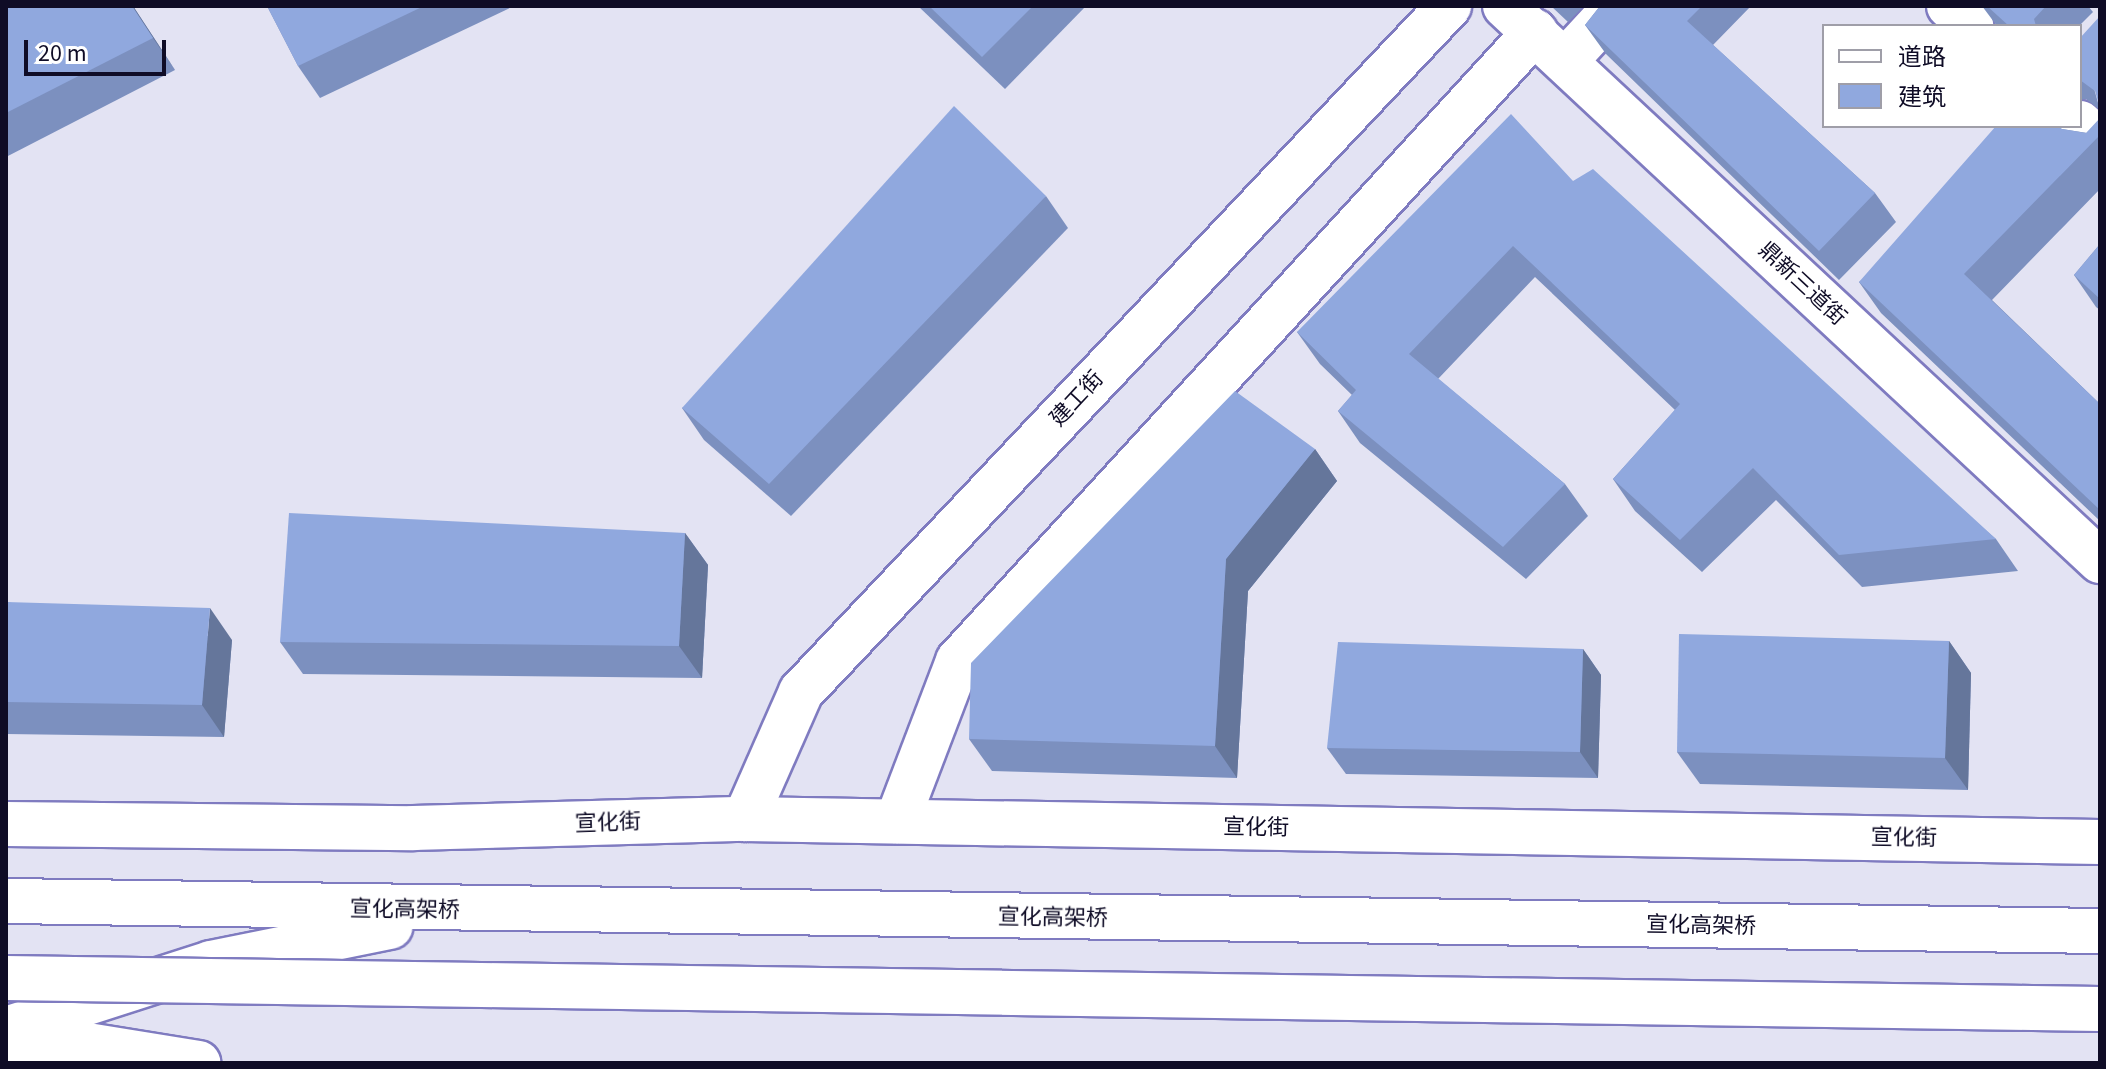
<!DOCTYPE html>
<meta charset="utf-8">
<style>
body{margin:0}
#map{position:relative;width:2106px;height:1069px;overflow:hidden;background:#e3e3f3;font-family:"Source Sans 3","Noto Sans SC",sans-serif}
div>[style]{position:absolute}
.roads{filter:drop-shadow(2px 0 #7f7bc0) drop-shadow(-2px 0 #7f7bc0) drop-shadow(0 2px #7f7bc0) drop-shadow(0 -2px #7f7bc0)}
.minor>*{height:44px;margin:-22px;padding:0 22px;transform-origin:22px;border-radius:22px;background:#fff}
.highway>*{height:44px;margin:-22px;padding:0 22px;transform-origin:22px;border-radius:22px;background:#fff}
.bridges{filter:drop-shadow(2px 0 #7f7bc0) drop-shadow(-2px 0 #7f7bc0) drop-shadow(0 2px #7f7bc0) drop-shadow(0 -2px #7f7bc0)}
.highway-bridge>*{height:44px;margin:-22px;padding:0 22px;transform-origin:22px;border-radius:22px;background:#fff}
.wall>*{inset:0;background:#7c90bf}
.shaded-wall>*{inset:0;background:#65769b}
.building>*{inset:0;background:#90a8de}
span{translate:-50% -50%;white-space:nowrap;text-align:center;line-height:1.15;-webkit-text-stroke:6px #fff;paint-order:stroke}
.street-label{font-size:22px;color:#0f0c26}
.frame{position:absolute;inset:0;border:8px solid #0f0c26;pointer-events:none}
.legend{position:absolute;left:1822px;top:24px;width:260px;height:104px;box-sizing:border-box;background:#fff;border:2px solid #9f9ea8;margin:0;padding:10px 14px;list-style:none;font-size:24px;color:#0f0c26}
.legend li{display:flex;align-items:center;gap:16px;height:40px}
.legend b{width:40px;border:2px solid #9f9ea8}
.scale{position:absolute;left:24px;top:40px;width:142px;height:36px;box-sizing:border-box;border:4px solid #0f0c26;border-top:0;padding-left:10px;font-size:24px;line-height:28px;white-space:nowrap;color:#0f0c26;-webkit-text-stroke:6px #fff;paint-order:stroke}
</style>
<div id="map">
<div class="roads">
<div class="minor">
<div style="left:1505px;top:6px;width:814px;rotate:43.01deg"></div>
<div style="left:1949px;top:6px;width:30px;rotate:42deg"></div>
<div style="left:1566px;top:60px;width:74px;rotate:-47.2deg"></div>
<div style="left:2080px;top:123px;width:27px;rotate:42deg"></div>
<div style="left:745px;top:819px;width:139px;rotate:-66.2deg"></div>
<div style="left:801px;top:692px;width:944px;rotate:-46.63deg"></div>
<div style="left:897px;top:821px;width:171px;rotate:-69.1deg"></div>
<div style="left:958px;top:661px;width:854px;rotate:-47.47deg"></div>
</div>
<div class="highway">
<div style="left:6px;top:824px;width:407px;rotate:0.6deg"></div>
<div style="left:413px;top:828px;width:332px;rotate:-1.6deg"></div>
<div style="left:745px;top:819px;width:1355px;rotate:0.97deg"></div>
<div style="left:6px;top:901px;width:2094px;rotate:0.82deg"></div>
<div style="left:6px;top:1029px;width:215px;rotate:-17.8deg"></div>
<div style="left:211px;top:963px;width:183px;rotate:-11.4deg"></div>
<div style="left:6px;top:1044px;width:75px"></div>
<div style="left:81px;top:1044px;width:119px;rotate:9.2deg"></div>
</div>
</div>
<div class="bridges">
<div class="highway-bridge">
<div style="left:6px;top:978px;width:2094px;rotate:0.85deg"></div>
</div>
</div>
<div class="wall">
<div style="clip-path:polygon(6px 6px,133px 6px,175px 70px,6px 157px)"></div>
<div style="clip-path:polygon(267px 6px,514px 6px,320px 98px,298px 66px)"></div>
<div style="clip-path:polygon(918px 6px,1086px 6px,1005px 89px)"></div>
<div style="clip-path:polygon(1551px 6px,1584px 6px,1568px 22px)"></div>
<div style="clip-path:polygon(1600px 6px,1751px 6px,1713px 45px,1875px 193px,1896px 222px,1839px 280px,1606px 54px,1585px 25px)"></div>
<div style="clip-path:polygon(1982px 6px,2088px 6px,2093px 12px,2079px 26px,1997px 26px)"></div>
<div style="clip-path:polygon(2080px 38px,2100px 110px,2086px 99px,2080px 100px)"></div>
<div style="clip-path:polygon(2062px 129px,2100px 135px,2100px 189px,1992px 300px,2100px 404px,2100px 521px,1881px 313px,1859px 282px)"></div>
<div style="clip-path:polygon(1573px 181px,1996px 539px,2018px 571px,1862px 587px,1776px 500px,1702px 572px,1635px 511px,1613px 479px,1675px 410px,1535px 277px,1438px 379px,1565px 484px,1588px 516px,1526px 579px,1360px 443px,1338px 411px,1352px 395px,1320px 364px,1297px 332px)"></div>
<div style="clip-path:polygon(1046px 196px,1068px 228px,791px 516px,704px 440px,682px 408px)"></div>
<div style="clip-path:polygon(2100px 244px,2100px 310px,2096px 307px,2074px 275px)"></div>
<div style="clip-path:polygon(1315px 449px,1337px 481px,1248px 591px,1237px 778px,992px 771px,969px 739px)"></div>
<div style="clip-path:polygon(685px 533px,708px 565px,702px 678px,303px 674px,280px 642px)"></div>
<div style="clip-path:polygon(6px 602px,232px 640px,224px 737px,6px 734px)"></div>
<div style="clip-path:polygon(1949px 641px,1971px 673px,1968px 790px,1700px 784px,1677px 752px)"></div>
<div style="clip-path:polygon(1583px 649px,1601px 675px,1598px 778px,1346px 774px,1327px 748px)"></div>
</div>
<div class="shaded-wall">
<div style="clip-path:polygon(132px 6px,133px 6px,175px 70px,153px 38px)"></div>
<div style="clip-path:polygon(1315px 449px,1337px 481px,1248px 591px,1237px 778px,1215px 746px,1226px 559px)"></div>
<div style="clip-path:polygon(685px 533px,708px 565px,702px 678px,679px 646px)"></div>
<div style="clip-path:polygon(210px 608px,232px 640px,224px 737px,202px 705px)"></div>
<div style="clip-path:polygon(1949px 641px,1971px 673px,1968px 790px,1945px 758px)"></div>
<div style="clip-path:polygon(1583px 649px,1601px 675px,1598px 778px,1580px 752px)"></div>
</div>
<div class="building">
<div style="clip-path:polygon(6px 6px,132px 6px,153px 38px,6px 113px)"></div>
<div style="clip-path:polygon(267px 6px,424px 6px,298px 66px)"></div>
<div style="clip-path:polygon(929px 6px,1033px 6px,982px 57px)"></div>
<div style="clip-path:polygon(1600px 6px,1702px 6px,1687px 21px,1875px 193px,1819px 251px,1585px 25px)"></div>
<div style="clip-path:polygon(1987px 6px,2046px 6px,2034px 19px,2036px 26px,2009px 26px)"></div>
<div style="clip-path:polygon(2100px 16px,2100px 108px,2095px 91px,2080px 80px,2080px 38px)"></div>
<div style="clip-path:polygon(954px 106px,1046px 196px,769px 484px,682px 408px)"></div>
<div style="clip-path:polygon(1511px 114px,1573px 181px,1593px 169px,1996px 539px,1839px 555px,1753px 468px,1680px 540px,1613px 479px,1680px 404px,1513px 246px,1409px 354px,1565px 484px,1503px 547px,1338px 411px,1356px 390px,1297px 332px)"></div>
<div style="clip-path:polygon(2100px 118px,2100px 135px,1964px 274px,2100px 404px,2100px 510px,1859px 282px,1996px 126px,2059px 126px,2062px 129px,2086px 133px)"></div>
<div style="clip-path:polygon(2100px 244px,2100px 299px,2074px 275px)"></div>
<div style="clip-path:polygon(1235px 391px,1315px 449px,1226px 559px,1215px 746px,969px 739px,971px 663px)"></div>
<div style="clip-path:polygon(289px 513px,685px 533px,679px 646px,280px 642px)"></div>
<div style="clip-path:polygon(6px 602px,210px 608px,202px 705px,6px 702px)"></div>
<div style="clip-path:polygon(1679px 634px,1949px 641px,1945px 758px,1677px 752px)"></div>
<div style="clip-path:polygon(1338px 642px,1583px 649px,1580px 752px,1327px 748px)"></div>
</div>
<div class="street-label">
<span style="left:1802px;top:284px;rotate:43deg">鼎新三道街</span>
<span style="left:1077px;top:399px;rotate:-47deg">建工街</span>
<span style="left:608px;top:823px;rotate:-2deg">宣化街</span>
<span style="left:1256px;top:828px;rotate:1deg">宣化街</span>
<span style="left:1904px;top:838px;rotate:1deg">宣化街</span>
<span style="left:405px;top:910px;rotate:1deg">宣化高架桥</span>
<span style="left:1053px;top:918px;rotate:1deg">宣化高架桥</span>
<span style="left:1701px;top:926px;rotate:1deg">宣化高架桥</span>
</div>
<div class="frame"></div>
<ul class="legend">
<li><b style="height:10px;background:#fff"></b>道路</li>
<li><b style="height:22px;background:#90a8de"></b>建筑</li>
</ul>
<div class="scale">20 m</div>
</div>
